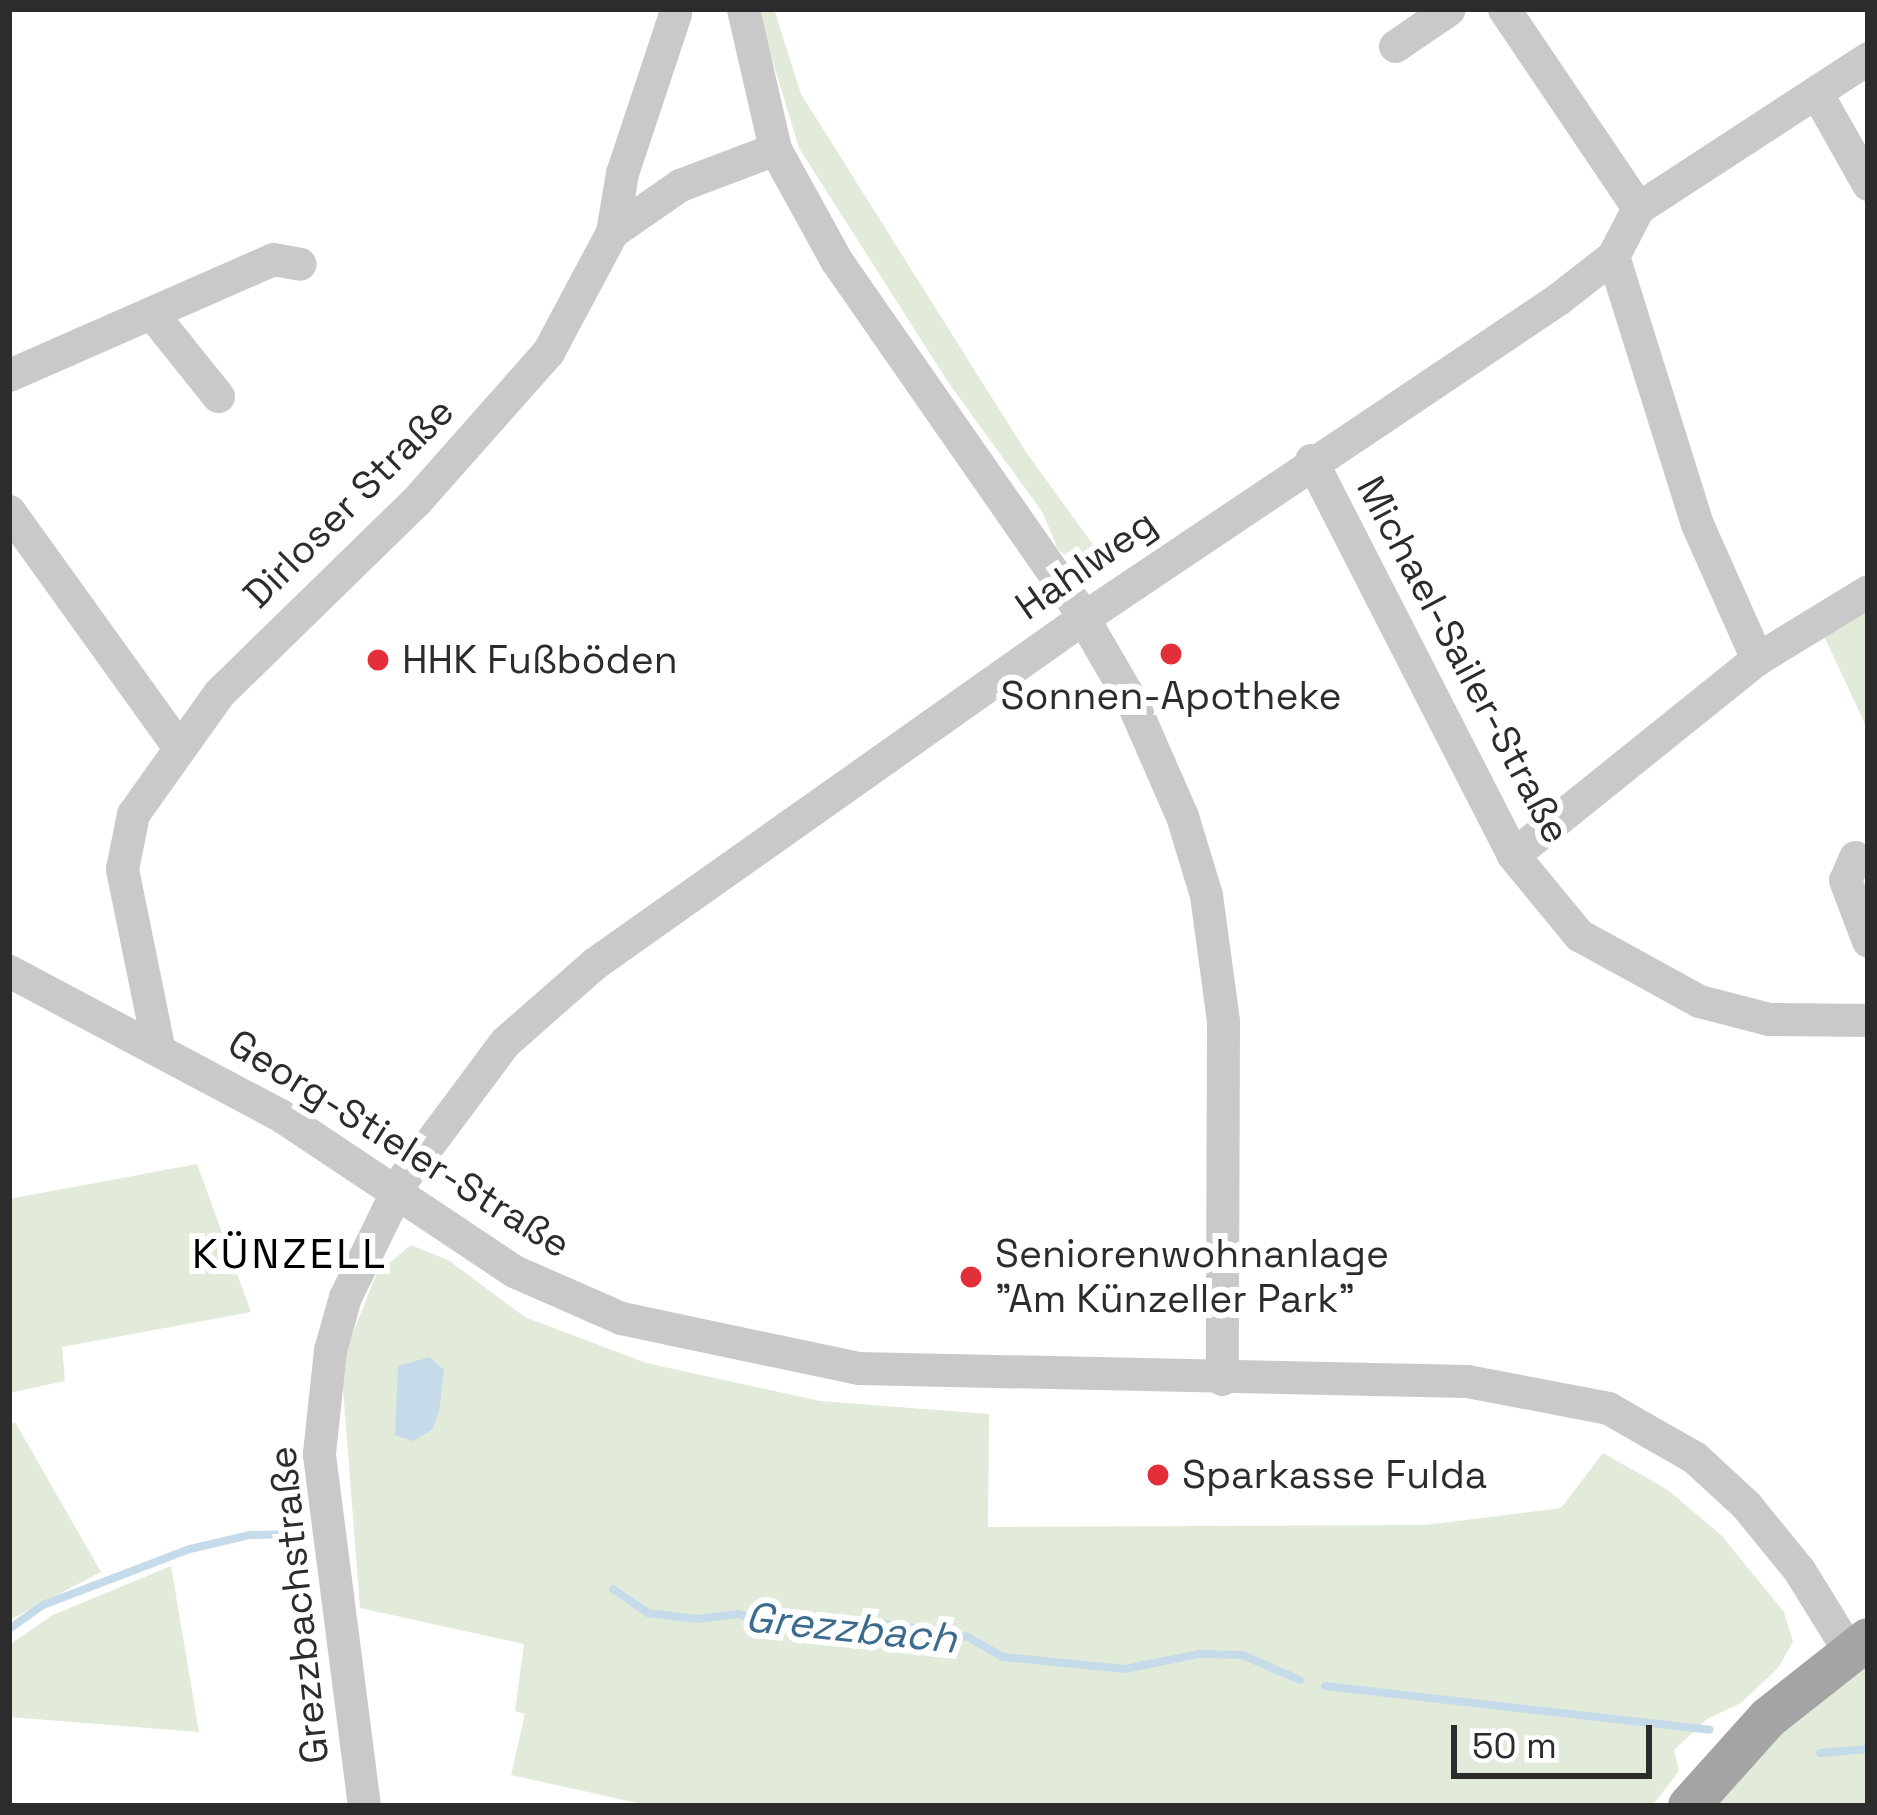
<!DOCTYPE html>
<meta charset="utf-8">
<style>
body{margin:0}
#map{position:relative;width:1877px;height:1815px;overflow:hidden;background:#fff;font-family:"Space Grotesk",sans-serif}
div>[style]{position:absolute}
.green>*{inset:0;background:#e2eada}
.water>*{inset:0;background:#c6dbea}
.stream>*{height:8px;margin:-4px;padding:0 4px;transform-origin:4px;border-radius:4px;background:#c6dbea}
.minor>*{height:33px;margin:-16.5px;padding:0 16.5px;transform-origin:16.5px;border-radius:16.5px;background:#c9c9c9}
.major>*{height:42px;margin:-21px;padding:0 21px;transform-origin:21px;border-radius:21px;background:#a4a4a4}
.dots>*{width:33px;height:33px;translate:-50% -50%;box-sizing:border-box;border:6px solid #fff;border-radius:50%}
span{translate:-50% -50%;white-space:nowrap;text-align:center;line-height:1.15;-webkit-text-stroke:12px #fff;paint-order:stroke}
.street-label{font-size:39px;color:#2c2c2c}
.poi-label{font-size:39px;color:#2c2c2c}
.left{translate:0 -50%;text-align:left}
.neighbourhood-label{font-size:42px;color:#000;letter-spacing:3px}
.water-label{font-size:42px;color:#3c6c8d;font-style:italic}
.frame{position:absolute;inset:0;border:12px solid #2c2c2c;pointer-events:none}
.scale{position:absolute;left:1451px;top:1725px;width:201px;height:54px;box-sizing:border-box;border:6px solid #2c2c2c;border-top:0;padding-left:15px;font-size:36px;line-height:42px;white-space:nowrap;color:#2c2c2c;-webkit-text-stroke:9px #fff;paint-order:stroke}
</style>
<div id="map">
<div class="green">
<div style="clip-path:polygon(757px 9px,774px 9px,801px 94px,1026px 452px,1102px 557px,1121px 560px,1091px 572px,1058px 550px,1043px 513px,950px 385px,799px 148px)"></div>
<div style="clip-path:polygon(1868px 588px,1868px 730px,1814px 615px)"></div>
<div style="clip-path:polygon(197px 1164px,251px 1312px,62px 1347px,65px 1381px,9px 1393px,9px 1199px)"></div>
<div style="clip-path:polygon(411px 1245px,448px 1260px,525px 1317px,646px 1363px,820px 1401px,989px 1414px,988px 1527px,1425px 1525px,1561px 1508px,1603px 1453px,1668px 1490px,1721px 1535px,1784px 1612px,1793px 1642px,1778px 1668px,1741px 1703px,1707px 1719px,1674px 1750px,1679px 1771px,1652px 1806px,651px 1806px,511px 1775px,525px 1714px,515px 1711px,524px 1644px,360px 1608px,341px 1362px,377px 1273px)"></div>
<div style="clip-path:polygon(15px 1422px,101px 1572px,9px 1620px,9px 1425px)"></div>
<div style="clip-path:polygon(171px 1566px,199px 1732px,9px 1717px,9px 1645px,53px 1615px)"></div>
<div style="clip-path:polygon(1868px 1639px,1868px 1806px,1718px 1806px,1704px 1791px)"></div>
</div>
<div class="water">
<div style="clip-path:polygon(430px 1357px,444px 1370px,439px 1412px,432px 1430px,412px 1441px,395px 1435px,398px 1366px)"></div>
</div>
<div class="stream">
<div style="left:613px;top:1589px;width:42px;rotate:34.4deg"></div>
<div style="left:648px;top:1613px;width:49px;rotate:7deg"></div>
<div style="left:697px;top:1619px;width:41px;rotate:-7deg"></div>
<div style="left:738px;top:1614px;width:77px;rotate:14.2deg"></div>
<div style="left:813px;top:1633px;width:57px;rotate:-12.1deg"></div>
<div style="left:869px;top:1621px;width:100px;rotate:9.2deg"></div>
<div style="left:968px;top:1637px;width:40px;rotate:29.7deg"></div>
<div style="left:1003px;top:1657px;width:123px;rotate:5.6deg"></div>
<div style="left:1125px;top:1669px;width:76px;rotate:-11.5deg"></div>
<div style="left:1199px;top:1654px;width:43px;rotate:1.3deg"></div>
<div style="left:1242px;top:1655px;width:63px;rotate:23.3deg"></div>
<div style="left:9px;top:1629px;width:42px;rotate:-35.2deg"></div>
<div style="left:43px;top:1605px;width:157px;rotate:-20.9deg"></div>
<div style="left:190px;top:1549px;width:62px;rotate:-13.1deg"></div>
<div style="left:250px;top:1535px;width:53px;rotate:-1.1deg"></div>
<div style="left:1325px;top:1686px;width:387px;rotate:6.5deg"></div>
<div style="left:1820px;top:1753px;width:48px;rotate:-4.8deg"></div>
</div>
<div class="minor">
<div style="left:743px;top:9px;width:144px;rotate:77.1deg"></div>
<div style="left:775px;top:149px;width:127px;rotate:61.2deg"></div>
<div style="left:836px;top:260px;width:419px;rotate:55.2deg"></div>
<div style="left:1075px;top:604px;width:116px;rotate:59.9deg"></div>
<div style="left:1133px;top:704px;width:122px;rotate:66.4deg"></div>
<div style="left:1182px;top:816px;width:83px;rotate:73.1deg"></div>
<div style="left:1206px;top:895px;width:127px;rotate:82.3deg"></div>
<div style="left:1223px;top:1021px;width:358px;rotate:90.2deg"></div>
<div style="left:1504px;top:9px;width:240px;rotate:56deg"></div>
<div style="left:1395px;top:46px;width:65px;rotate:-34.4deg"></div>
<div style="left:1816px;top:92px;width:106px;rotate:60.5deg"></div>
<div style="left:612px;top:232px;width:83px;rotate:-34.7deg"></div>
<div style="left:680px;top:185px;width:102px;rotate:-20.8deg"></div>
<div style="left:1613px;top:256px;width:281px;rotate:72.6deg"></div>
<div style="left:1697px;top:524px;width:148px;rotate:66deg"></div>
<div style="left:153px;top:315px;width:104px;rotate:51.3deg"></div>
<div style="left:9px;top:375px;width:288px;rotate:-23.7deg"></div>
<div style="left:273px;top:259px;width:27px;rotate:10deg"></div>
<div style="left:1311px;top:460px;width:444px;rotate:62.9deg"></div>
<div style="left:1513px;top:855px;width:104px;rotate:50.5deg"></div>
<div style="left:1579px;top:935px;width:137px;rotate:28.8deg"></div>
<div style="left:1699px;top:1001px;width:72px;rotate:14.4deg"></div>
<div style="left:1769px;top:1019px;width:99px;rotate:0.6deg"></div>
<div style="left:9px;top:511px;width:289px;rotate:54.3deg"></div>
<div style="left:1513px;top:855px;width:313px;rotate:-38.8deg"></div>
<div style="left:1757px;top:659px;width:130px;rotate:-31.5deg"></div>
<div style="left:1855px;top:857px;width:25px;rotate:113deg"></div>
<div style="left:1845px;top:880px;width:65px;rotate:69.3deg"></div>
<div style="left:9px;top:971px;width:307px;rotate:28deg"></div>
<div style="left:280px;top:1115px;width:281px;rotate:33.7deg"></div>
<div style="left:514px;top:1271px;width:117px;rotate:23.7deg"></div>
<div style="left:621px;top:1318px;width:242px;rotate:11.9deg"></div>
<div style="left:858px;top:1368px;width:609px;rotate:1.22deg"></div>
<div style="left:1467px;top:1381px;width:144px;rotate:10.8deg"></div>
<div style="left:1608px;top:1408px;width:99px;rotate:29.7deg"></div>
<div style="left:1694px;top:1457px;width:71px;rotate:42.7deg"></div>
<div style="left:1746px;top:1505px;width:84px;rotate:50.8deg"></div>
<div style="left:1799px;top:1570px;width:95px;rotate:58.3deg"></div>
<div style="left:158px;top:1046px;width:181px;rotate:-101.5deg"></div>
<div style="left:122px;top:869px;width:56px;rotate:-78.7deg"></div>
<div style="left:133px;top:814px;width:148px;rotate:-54.6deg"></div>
<div style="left:219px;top:693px;width:275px;rotate:-44.3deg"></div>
<div style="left:416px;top:501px;width:199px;rotate:-48.5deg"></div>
<div style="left:548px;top:352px;width:136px;rotate:-61.9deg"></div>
<div style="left:612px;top:232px;width:60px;rotate:-80.4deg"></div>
<div style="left:622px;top:173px;width:168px;rotate:-71.6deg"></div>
<div style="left:364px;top:1806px;width:356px;rotate:-97.3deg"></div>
<div style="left:319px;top:1453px;width:104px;rotate:-83.9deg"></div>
<div style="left:330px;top:1350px;width:55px;rotate:-74.2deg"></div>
<div style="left:345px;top:1297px;width:130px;rotate:-64deg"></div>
<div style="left:402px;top:1180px;width:172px;rotate:-53.3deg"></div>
<div style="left:505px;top:1042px;width:120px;rotate:-41.3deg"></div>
<div style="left:595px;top:963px;width:598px;rotate:-35.26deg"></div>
<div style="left:1083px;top:618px;width:572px;rotate:-33.88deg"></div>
<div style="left:1558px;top:299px;width:70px;rotate:-38deg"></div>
<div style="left:1613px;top:256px;width:54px;rotate:-62.5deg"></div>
<div style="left:1638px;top:208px;width:275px;rotate:-33.1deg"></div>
</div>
<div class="major">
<div style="left:1689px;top:1806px;width:118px;rotate:-48.1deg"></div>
<div style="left:1768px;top:1718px;width:127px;rotate:-38.3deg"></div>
</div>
<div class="dots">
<div style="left:1171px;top:654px;background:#e32f39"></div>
<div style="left:378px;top:660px;background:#e32f39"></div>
<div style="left:971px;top:1277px;background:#e32f39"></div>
<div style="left:1158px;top:1475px;background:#e32f39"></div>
</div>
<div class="street-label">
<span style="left:349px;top:503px;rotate:-45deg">Dirloser Straße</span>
<span style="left:1086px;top:565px;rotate:-35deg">Hahlweg</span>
<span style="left:1463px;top:660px;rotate:62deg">Michael-Sailer-Straße</span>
<span style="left:399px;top:1144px;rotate:32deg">Georg-Stieler-Straße</span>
<span style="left:299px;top:1605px;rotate:-96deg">Grezzbachstraße</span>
</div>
<div class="poi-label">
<span class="left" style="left:402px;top:660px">HHK Fußböden</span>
<span style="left:1171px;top:696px">Sonnen-Apotheke</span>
<span class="left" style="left:995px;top:1277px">Seniorenwohnanlage<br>"Am Künzeller Park"</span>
<span class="left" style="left:1182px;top:1475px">Sparkasse Fulda</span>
</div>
<div class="neighbourhood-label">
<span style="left:290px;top:1254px">KÜNZELL</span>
</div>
<div class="water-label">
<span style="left:851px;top:1628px;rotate:6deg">Grezzbach</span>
</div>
<div class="frame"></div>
<div class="scale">50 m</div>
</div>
